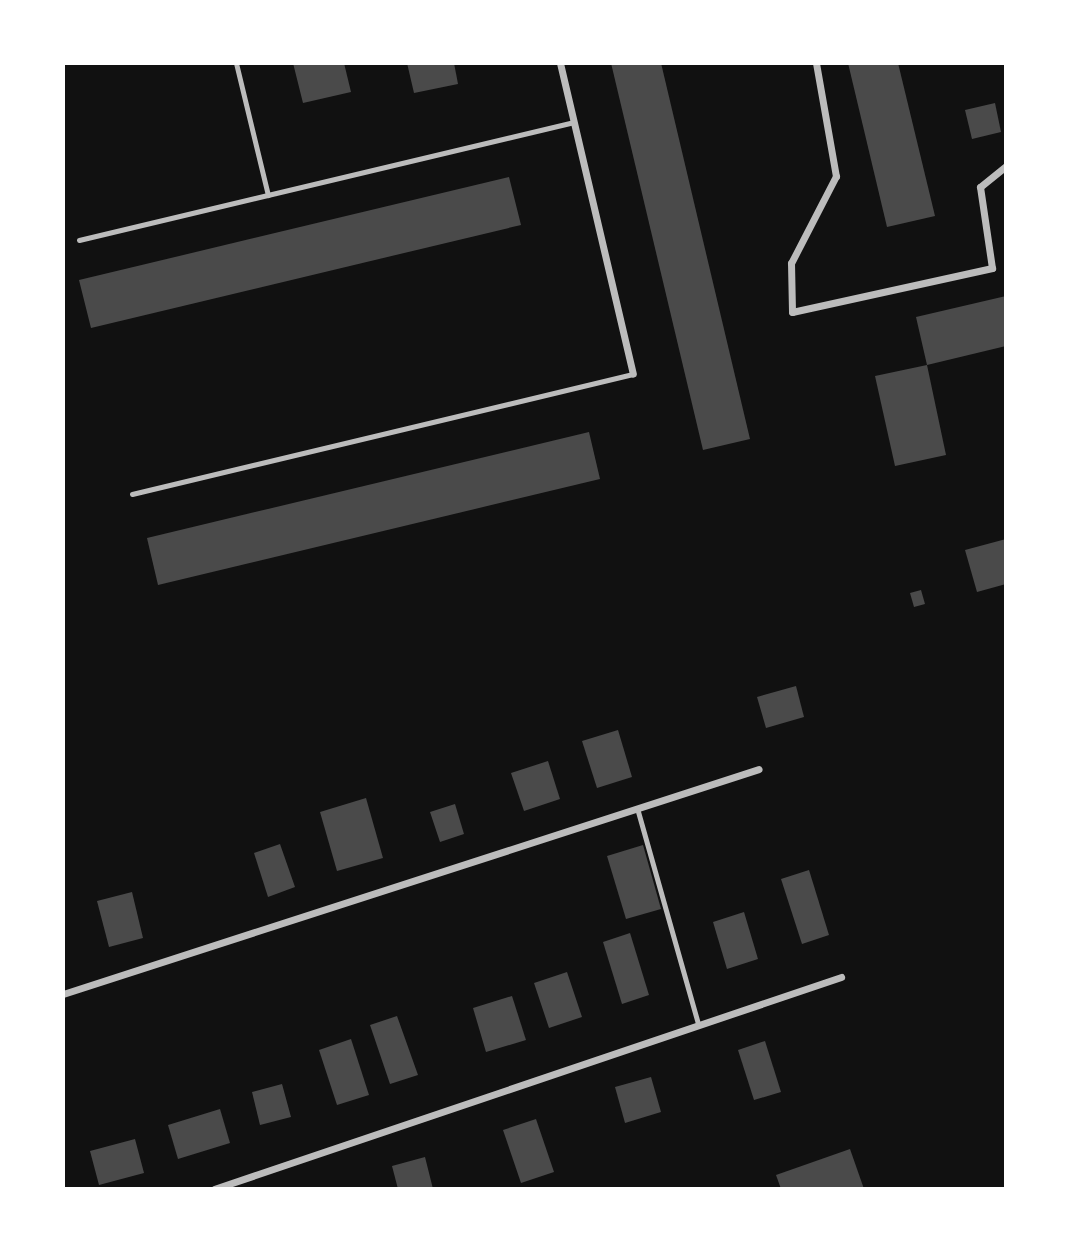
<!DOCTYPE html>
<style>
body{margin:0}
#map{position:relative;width:1069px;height:1252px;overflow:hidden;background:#111;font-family:"Exo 2",sans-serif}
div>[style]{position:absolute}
.building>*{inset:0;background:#4a4a4a}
.service>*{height:5px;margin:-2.5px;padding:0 2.5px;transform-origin:2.5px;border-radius:2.5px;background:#bcbcbc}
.minor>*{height:7px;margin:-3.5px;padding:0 3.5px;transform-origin:3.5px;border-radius:3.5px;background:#bcbcbc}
span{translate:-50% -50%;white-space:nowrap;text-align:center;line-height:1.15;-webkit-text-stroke:5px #fff;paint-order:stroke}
.frame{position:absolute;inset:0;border:65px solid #fff;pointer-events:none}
</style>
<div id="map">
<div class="building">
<div style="clip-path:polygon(293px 63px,344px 63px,351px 92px,303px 103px)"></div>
<div style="clip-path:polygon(407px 63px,454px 63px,458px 84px,414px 93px)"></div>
<div style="clip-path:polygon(611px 63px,661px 63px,750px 439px,703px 450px)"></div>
<div style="clip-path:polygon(848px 63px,898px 63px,935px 216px,887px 227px)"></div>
<div style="clip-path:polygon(995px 103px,1001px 132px,972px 139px,965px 110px)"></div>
<div style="clip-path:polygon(509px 177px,521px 225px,91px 328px,79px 280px)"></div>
<div style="clip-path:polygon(1006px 296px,1006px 346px,927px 365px,916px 317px)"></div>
<div style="clip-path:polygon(927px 365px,946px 455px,895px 466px,875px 376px)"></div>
<div style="clip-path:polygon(589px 432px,600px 479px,158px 585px,147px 538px)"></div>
<div style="clip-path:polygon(1006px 539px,1006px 584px,977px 592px,965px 550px)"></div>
<div style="clip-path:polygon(921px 590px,925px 604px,914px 607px,910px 593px)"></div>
<div style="clip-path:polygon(796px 686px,804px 717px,766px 728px,757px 697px)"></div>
<div style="clip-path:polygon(618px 730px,632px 777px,597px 788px,582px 741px)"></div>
<div style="clip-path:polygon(548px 761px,560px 799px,524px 811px,511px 773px)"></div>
<div style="clip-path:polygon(366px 798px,383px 858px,337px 871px,320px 812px)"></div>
<div style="clip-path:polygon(455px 804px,464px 834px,440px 842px,430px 812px)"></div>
<div style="clip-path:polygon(280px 844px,295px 887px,268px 897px,254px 853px)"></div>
<div style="clip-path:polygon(643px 845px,661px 909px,626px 919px,607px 856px)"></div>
<div style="clip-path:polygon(809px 870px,829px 935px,802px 944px,781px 879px)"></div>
<div style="clip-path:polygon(132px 892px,143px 938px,109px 947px,97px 901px)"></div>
<div style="clip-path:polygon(744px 912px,758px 959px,727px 969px,713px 922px)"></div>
<div style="clip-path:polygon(630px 933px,649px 995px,622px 1004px,603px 942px)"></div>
<div style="clip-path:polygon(567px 972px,582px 1017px,549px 1028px,534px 983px)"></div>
<div style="clip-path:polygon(512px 996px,526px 1040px,486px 1052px,473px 1008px)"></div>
<div style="clip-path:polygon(397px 1016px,418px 1075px,390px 1084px,370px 1025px)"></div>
<div style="clip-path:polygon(351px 1039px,369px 1095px,337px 1105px,319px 1050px)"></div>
<div style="clip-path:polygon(765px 1041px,781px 1092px,754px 1100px,738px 1050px)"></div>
<div style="clip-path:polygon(651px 1077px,661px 1112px,625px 1123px,615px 1087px)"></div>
<div style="clip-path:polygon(282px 1084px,291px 1117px,260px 1125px,252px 1092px)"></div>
<div style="clip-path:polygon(220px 1109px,230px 1143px,178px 1159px,168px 1125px)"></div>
<div style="clip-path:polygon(536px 1119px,554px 1172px,521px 1183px,503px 1130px)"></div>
<div style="clip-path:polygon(135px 1139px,144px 1173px,99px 1185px,90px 1151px)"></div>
<div style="clip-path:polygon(850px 1149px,864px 1189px,781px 1189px,776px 1175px)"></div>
<div style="clip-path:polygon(425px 1157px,433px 1189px,398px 1189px,392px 1166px)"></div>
</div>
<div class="service">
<div style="left:236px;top:63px;width:136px;rotate:76.4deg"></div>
<div style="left:79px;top:240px;width:509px;rotate:-13.41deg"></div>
<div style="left:132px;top:494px;width:515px;rotate:-13.47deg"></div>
<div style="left:637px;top:808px;width:223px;rotate:74.2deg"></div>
</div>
<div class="minor">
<div style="left:560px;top:63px;width:319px;rotate:76.8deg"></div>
<div style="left:816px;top:63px;width:115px;rotate:80deg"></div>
<div style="left:836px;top:176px;width:98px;rotate:117.3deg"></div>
<div style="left:791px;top:263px;width:49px;rotate:88.8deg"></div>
<div style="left:792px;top:312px;width:205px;rotate:-12.4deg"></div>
<div style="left:992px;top:268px;width:82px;rotate:-98.4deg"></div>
<div style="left:980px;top:187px;width:33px;rotate:-39deg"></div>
<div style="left:63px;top:994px;width:731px;rotate:-17.91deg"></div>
<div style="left:214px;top:1189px;width:662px;rotate:-18.68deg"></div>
</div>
<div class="frame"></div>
</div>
